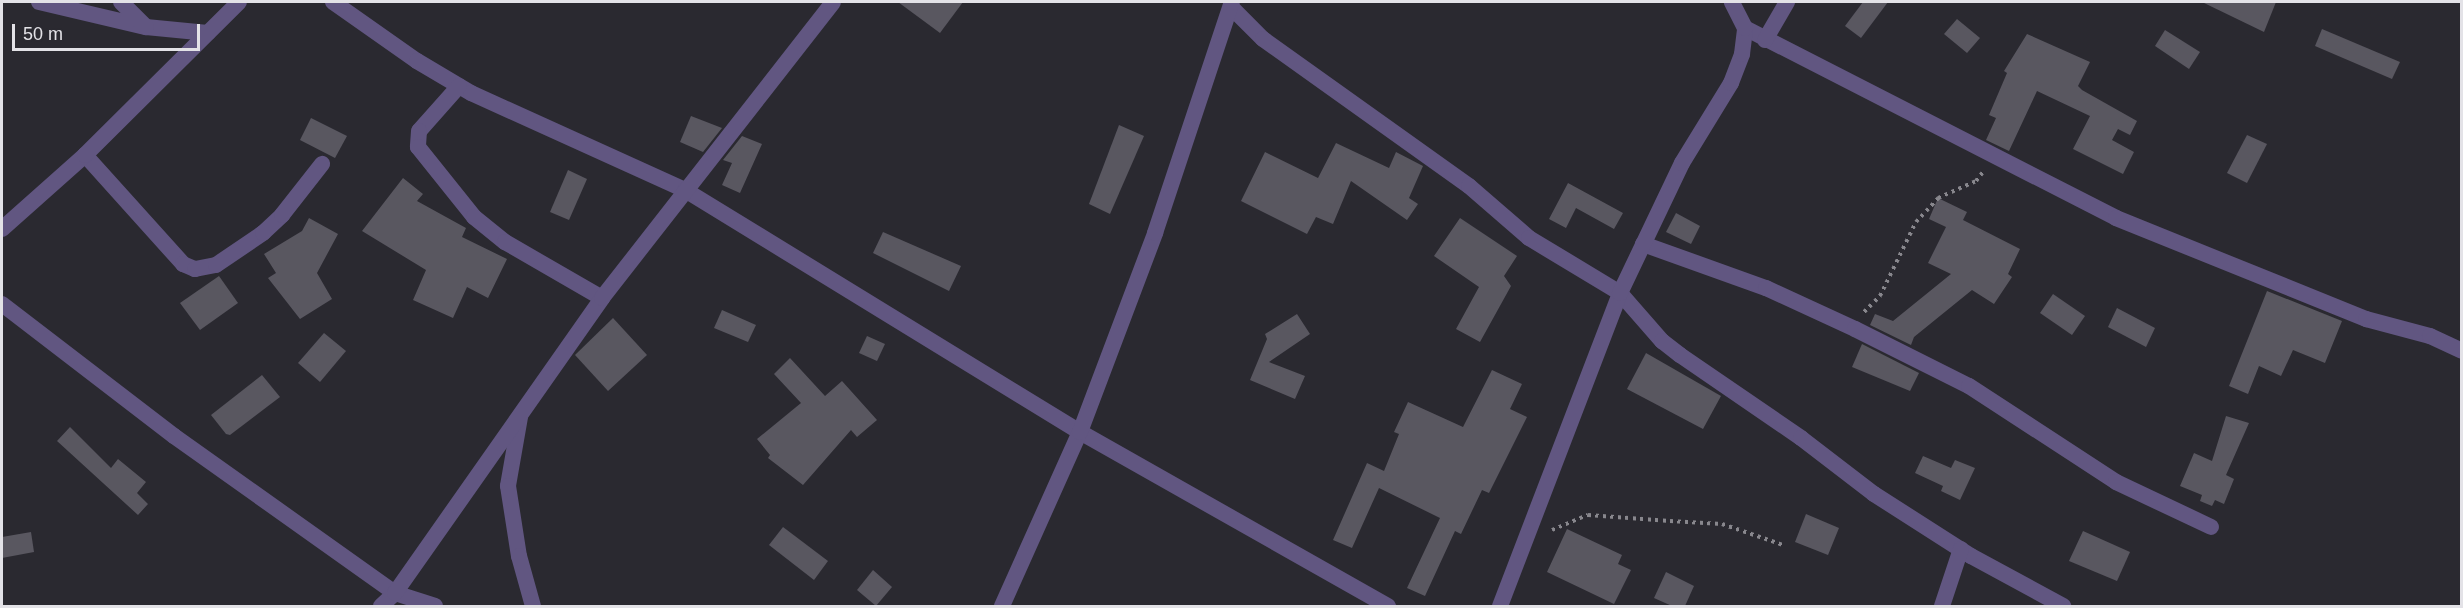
<!DOCTYPE html>
<style>
body{margin:0}
#map{position:relative;width:2463px;height:608px;overflow:hidden;background:#2a2930;font-family:Arial,sans-serif}
div>[style]{position:absolute}
.building>*{inset:0;background:#595760}
.path>*{height:4px;margin-top:-2px;transform-origin:0;background:repeating-linear-gradient(90deg,#88878d 0 3px,transparent 0 7.5px)}
.minor>*{height:16px;margin:-8px;padding:0 8px;transform-origin:8px;border-radius:8px;background:#615681}
span{translate:-50% -50%;white-space:nowrap;text-align:center;line-height:1.15;-webkit-text-stroke:4.5px #2a2930;paint-order:stroke}
.frame{position:absolute;inset:0;border:3px solid #e3e2e7;pointer-events:none}
.scale{position:absolute;left:12px;top:24px;width:188px;height:27px;box-sizing:border-box;border:3px solid #e3e2e7;border-top:0;padding-left:8px;font-size:18px;line-height:21px;white-space:nowrap;color:#e3e2e7;-webkit-text-stroke:4px #2a2930;paint-order:stroke}
</style>
<div id="map">
<div class="building">
<div style="clip-path:polygon(898px 2px,963px 2px,940px 33px)"></div>
<div style="clip-path:polygon(1863px 2px,1888px 2px,1861px 38px,1845px 26px)"></div>
<div style="clip-path:polygon(2202px 2px,2276px 2px,2264px 32px)"></div>
<div style="clip-path:polygon(1957px 19px,1980px 38px,1967px 53px,1944px 34px)"></div>
<div style="clip-path:polygon(2322px 29px,2400px 62px,2392px 79px,2315px 46px)"></div>
<div style="clip-path:polygon(2165px 30px,2200px 52px,2189px 69px,2155px 46px)"></div>
<div style="clip-path:polygon(2027px 34px,2090px 62px,2078px 86px,2082px 90px,2137px 121px,2130px 135px,2118px 129px,2112px 140px,2134px 152px,2123px 174px,2073px 149px,2090px 116px,2037px 91px,2009px 151px,1986px 140px,1996px 118px,1989px 115px,2007px 73px,2004px 71px)"></div>
<div style="clip-path:polygon(691px 116px,722px 128px,703px 152px,680px 142px)"></div>
<div style="clip-path:polygon(311px 118px,347px 136px,335px 158px,300px 140px)"></div>
<div style="clip-path:polygon(1119px 125px,1144px 136px,1110px 214px,1089px 204px)"></div>
<div style="clip-path:polygon(2247px 135px,2267px 144px,2247px 183px,2227px 173px)"></div>
<div style="clip-path:polygon(742px 136px,762px 144px,740px 193px,722px 185px,732px 163px,723px 160px)"></div>
<div style="clip-path:polygon(1336px 143px,1389px 168px,1396px 152px,1423px 166px,1409px 198px,1418px 204px,1407px 220px,1351px 181px,1333px 224px,1316px 217px,1307px 234px,1241px 201px,1265px 152px,1318px 178px)"></div>
<div style="clip-path:polygon(568px 170px,587px 179px,569px 220px,550px 212px)"></div>
<div style="clip-path:polygon(403px 178px,423px 194px,417px 201px,466px 228px,462px 237px,507px 259px,488px 298px,467px 287px,453px 318px,413px 300px,426px 270px,362px 231px)"></div>
<div style="clip-path:polygon(1568px 183px,1623px 213px,1614px 229px,1576px 208px,1566px 228px,1549px 219px)"></div>
<div style="clip-path:polygon(1938px 198px,1967px 212px,1963px 220px,2020px 249px,2008px 274px,2012px 277px,1994px 304px,1972px 290px,1914px 337px,1911px 345px,1870px 325px,1875px 314px,1893px 321px,1951px 274px,1928px 263px,1946px 227px,1929px 219px)"></div>
<div style="clip-path:polygon(1676px 213px,1700px 226px,1691px 244px,1666px 232px)"></div>
<div style="clip-path:polygon(309px 218px,338px 234px,317px 273px,332px 299px,300px 319px,268px 278px,276px 273px,264px 254px,302px 231px)"></div>
<div style="clip-path:polygon(1460px 218px,1517px 256px,1504px 276px,1511px 286px,1480px 342px,1456px 329px,1479px 287px,1434px 256px)"></div>
<div style="clip-path:polygon(883px 232px,961px 266px,949px 291px,873px 253px)"></div>
<div style="clip-path:polygon(219px 276px,238px 303px,200px 330px,180px 303px)"></div>
<div style="clip-path:polygon(2267px 291px,2342px 321px,2325px 363px,2293px 350px,2281px 376px,2259px 366px,2248px 394px,2229px 386px)"></div>
<div style="clip-path:polygon(2053px 294px,2085px 316px,2072px 335px,2040px 313px)"></div>
<div style="clip-path:polygon(2117px 308px,2155px 328px,2146px 347px,2108px 327px)"></div>
<div style="clip-path:polygon(722px 310px,756px 325px,748px 342px,714px 328px)"></div>
<div style="clip-path:polygon(1297px 314px,1310px 334px,1269px 362px,1305px 376px,1295px 399px,1250px 380px,1267px 339px,1265px 334px)"></div>
<div style="clip-path:polygon(613px 318px,647px 355px,608px 391px,575px 355px)"></div>
<div style="clip-path:polygon(324px 333px,346px 351px,320px 382px,298px 363px)"></div>
<div style="clip-path:polygon(867px 336px,885px 344px,877px 361px,859px 353px)"></div>
<div style="clip-path:polygon(1862px 344px,1919px 373px,1910px 391px,1852px 367px)"></div>
<div style="clip-path:polygon(1646px 353px,1721px 396px,1703px 429px,1627px 389px)"></div>
<div style="clip-path:polygon(790px 358px,825px 396px,842px 381px,877px 420px,857px 437px,851px 430px,803px 485px,768px 458px,770px 455px,757px 439px,801px 403px,774px 374px)"></div>
<div style="clip-path:polygon(1492px 370px,1522px 384px,1510px 409px,1527px 417px,1489px 493px,1482px 490px,1461px 534px,1455px 531px,1425px 596px,1407px 588px,1440px 518px,1379px 488px,1352px 548px,1333px 540px,1367px 463px,1384px 471px,1399px 434px,1394px 432px,1408px 402px,1463px 427px)"></div>
<div style="clip-path:polygon(262px 375px,280px 397px,230px 435px,226px 434px,211px 415px)"></div>
<div style="clip-path:polygon(2226px 416px,2249px 423px,2226px 475px,2234px 479px,2224px 504px,2215px 500px,2212px 506px,2200px 501px,2202px 495px,2180px 486px,2194px 453px,2212px 461px)"></div>
<div style="clip-path:polygon(70px 427px,111px 468px,118px 459px,146px 482px,137px 493px,148px 504px,138px 515px,57px 441px)"></div>
<div style="clip-path:polygon(1923px 456px,1951px 468px,1955px 460px,1975px 468px,1960px 500px,1941px 491px,1943px 486px,1915px 473px)"></div>
<div style="clip-path:polygon(1806px 514px,1839px 528px,1828px 555px,1795px 542px)"></div>
<div style="clip-path:polygon(783px 527px,828px 561px,814px 580px,769px 545px)"></div>
<div style="clip-path:polygon(1567px 529px,1622px 555px,1618px 564px,1631px 570px,1614px 604px,1547px 572px)"></div>
<div style="clip-path:polygon(2083px 531px,2130px 552px,2117px 581px,2069px 561px)"></div>
<div style="clip-path:polygon(31px 532px,34px 552px,2px 558px,2px 537px)"></div>
<div style="clip-path:polygon(873px 570px,892px 587px,876px 606px,857px 590px)"></div>
<div style="clip-path:polygon(1666px 572px,1694px 586px,1685px 606px,1672px 606px,1654px 598px)"></div>
</div>
<div class="path">
<div style="left:1864px;top:312px;width:23px;rotate:-45deg"></div>
<div style="left:1880px;top:296px;width:82px;rotate:-64.1deg"></div>
<div style="left:1916px;top:222px;width:33px;rotate:-47deg"></div>
<div style="left:1938px;top:198px;width:42px;rotate:-24.1deg"></div>
<div style="left:1976px;top:181px;width:11px;rotate:-52deg"></div>
<div style="left:1552px;top:530px;width:39px;rotate:-23deg"></div>
<div style="left:1588px;top:515px;width:82px;rotate:4.2deg"></div>
<div style="left:1670px;top:521px;width:52px;rotate:3.3deg"></div>
<div style="left:1722px;top:524px;width:65px;rotate:19deg"></div>
</div>
<div class="minor">
<div style="left:39px;top:2px;width:110px;rotate:13.2deg"></div>
<div style="left:146px;top:27px;width:62px;rotate:5.5deg"></div>
<div style="left:121px;top:2px;width:35px;rotate:45deg"></div>
<div style="left:333px;top:2px;width:103px;rotate:35.1deg"></div>
<div style="left:417px;top:61px;width:63px;rotate:30.7deg"></div>
<div style="left:471px;top:93px;width:235px;rotate:24.4deg"></div>
<div style="left:685px;top:190px;width:463px;rotate:31.5deg"></div>
<div style="left:1080px;top:432px;width:354px;rotate:29.5deg"></div>
<div style="left:1231px;top:7px;width:45px;rotate:45deg"></div>
<div style="left:1263px;top:39px;width:253px;rotate:35.5deg"></div>
<div style="left:1469px;top:186px;width:79px;rotate:40.9deg"></div>
<div style="left:1529px;top:238px;width:106px;rotate:31.1deg"></div>
<div style="left:1620px;top:293px;width:64px;rotate:48.8deg"></div>
<div style="left:1662px;top:341px;width:23px;rotate:38deg"></div>
<div style="left:1680px;top:355px;width:147px;rotate:34.4deg"></div>
<div style="left:1801px;top:438px;width:92px;rotate:37.5deg"></div>
<div style="left:1874px;top:494px;width:115px;rotate:32.6deg"></div>
<div style="left:1971px;top:556px;width:105px;rotate:28.5deg"></div>
<div style="left:1745px;top:28px;width:417px;rotate:27.1deg"></div>
<div style="left:2116px;top:218px;width:270px;rotate:22deg"></div>
<div style="left:2366px;top:319px;width:66px;rotate:14.9deg"></div>
<div style="left:2430px;top:336px;width:35px;rotate:25deg"></div>
<div style="left:1765px;top:40px;width:44px;rotate:-59.9deg"></div>
<div style="left:459px;top:86px;width:60px;rotate:131.6deg"></div>
<div style="left:419px;top:131px;width:16px;rotate:94deg"></div>
<div style="left:418px;top:147px;width:90px;rotate:51.3deg"></div>
<div style="left:474px;top:217px;width:40px;rotate:39deg"></div>
<div style="left:505px;top:242px;width:112px;rotate:30deg"></div>
<div style="left:85px;top:155px;width:147px;rotate:48deg"></div>
<div style="left:183px;top:264px;width:13px;rotate:23deg"></div>
<div style="left:195px;top:269px;width:21px;rotate:-11deg"></div>
<div style="left:216px;top:265px;width:57px;rotate:-34.2deg"></div>
<div style="left:263px;top:233px;width:26px;rotate:-43deg"></div>
<div style="left:282px;top:215px;width:65px;rotate:-51.9deg"></div>
<div style="left:2px;top:229px;width:111px;rotate:-41.7deg"></div>
<div style="left:85px;top:155px;width:217px;rotate:-44.8deg"></div>
<div style="left:1643px;top:244px;width:131px;rotate:19.7deg"></div>
<div style="left:1766px;top:288px;width:98px;rotate:24.7deg"></div>
<div style="left:1855px;top:329px;width:127px;rotate:26.6deg"></div>
<div style="left:1969px;top:386px;width:176px;rotate:33.1deg"></div>
<div style="left:2116px;top:482px;width:105px;rotate:25.3deg"></div>
<div style="left:2px;top:304px;width:217px;rotate:37.5deg"></div>
<div style="left:174px;top:436px;width:271px;rotate:35.4deg"></div>
<div style="left:395px;top:593px;width:42px;rotate:18deg"></div>
<div style="left:520px;top:417px;width:70px;rotate:99.9deg"></div>
<div style="left:508px;top:486px;width:71px;rotate:81.1deg"></div>
<div style="left:519px;top:556px;width:52px;rotate:74.4deg"></div>
<div style="left:381px;top:606px;width:19px;rotate:-43deg"></div>
<div style="left:395px;top:593px;width:360px;rotate:-54.9deg"></div>
<div style="left:602px;top:298px;width:375px;rotate:-52deg"></div>
<div style="left:1002px;top:606px;width:191px;rotate:-65.9deg"></div>
<div style="left:1080px;top:432px;width:213px;rotate:-69.3deg"></div>
<div style="left:1155px;top:233px;width:243px;rotate:-71.6deg"></div>
<div style="left:1500px;top:606px;width:335px;rotate:-69deg"></div>
<div style="left:1620px;top:293px;width:144px;rotate:-64.5deg"></div>
<div style="left:1682px;top:163px;width:94px;rotate:-58.5deg"></div>
<div style="left:1731px;top:83px;width:31px;rotate:-69deg"></div>
<div style="left:1742px;top:54px;width:26px;rotate:-83deg"></div>
<div style="left:1745px;top:28px;width:29px;rotate:-117deg"></div>
<div style="left:1942px;top:606px;width:60px;rotate:-71.6deg"></div>
</div>
<div class="frame"></div>
<div class="scale">50 m</div>
</div>
